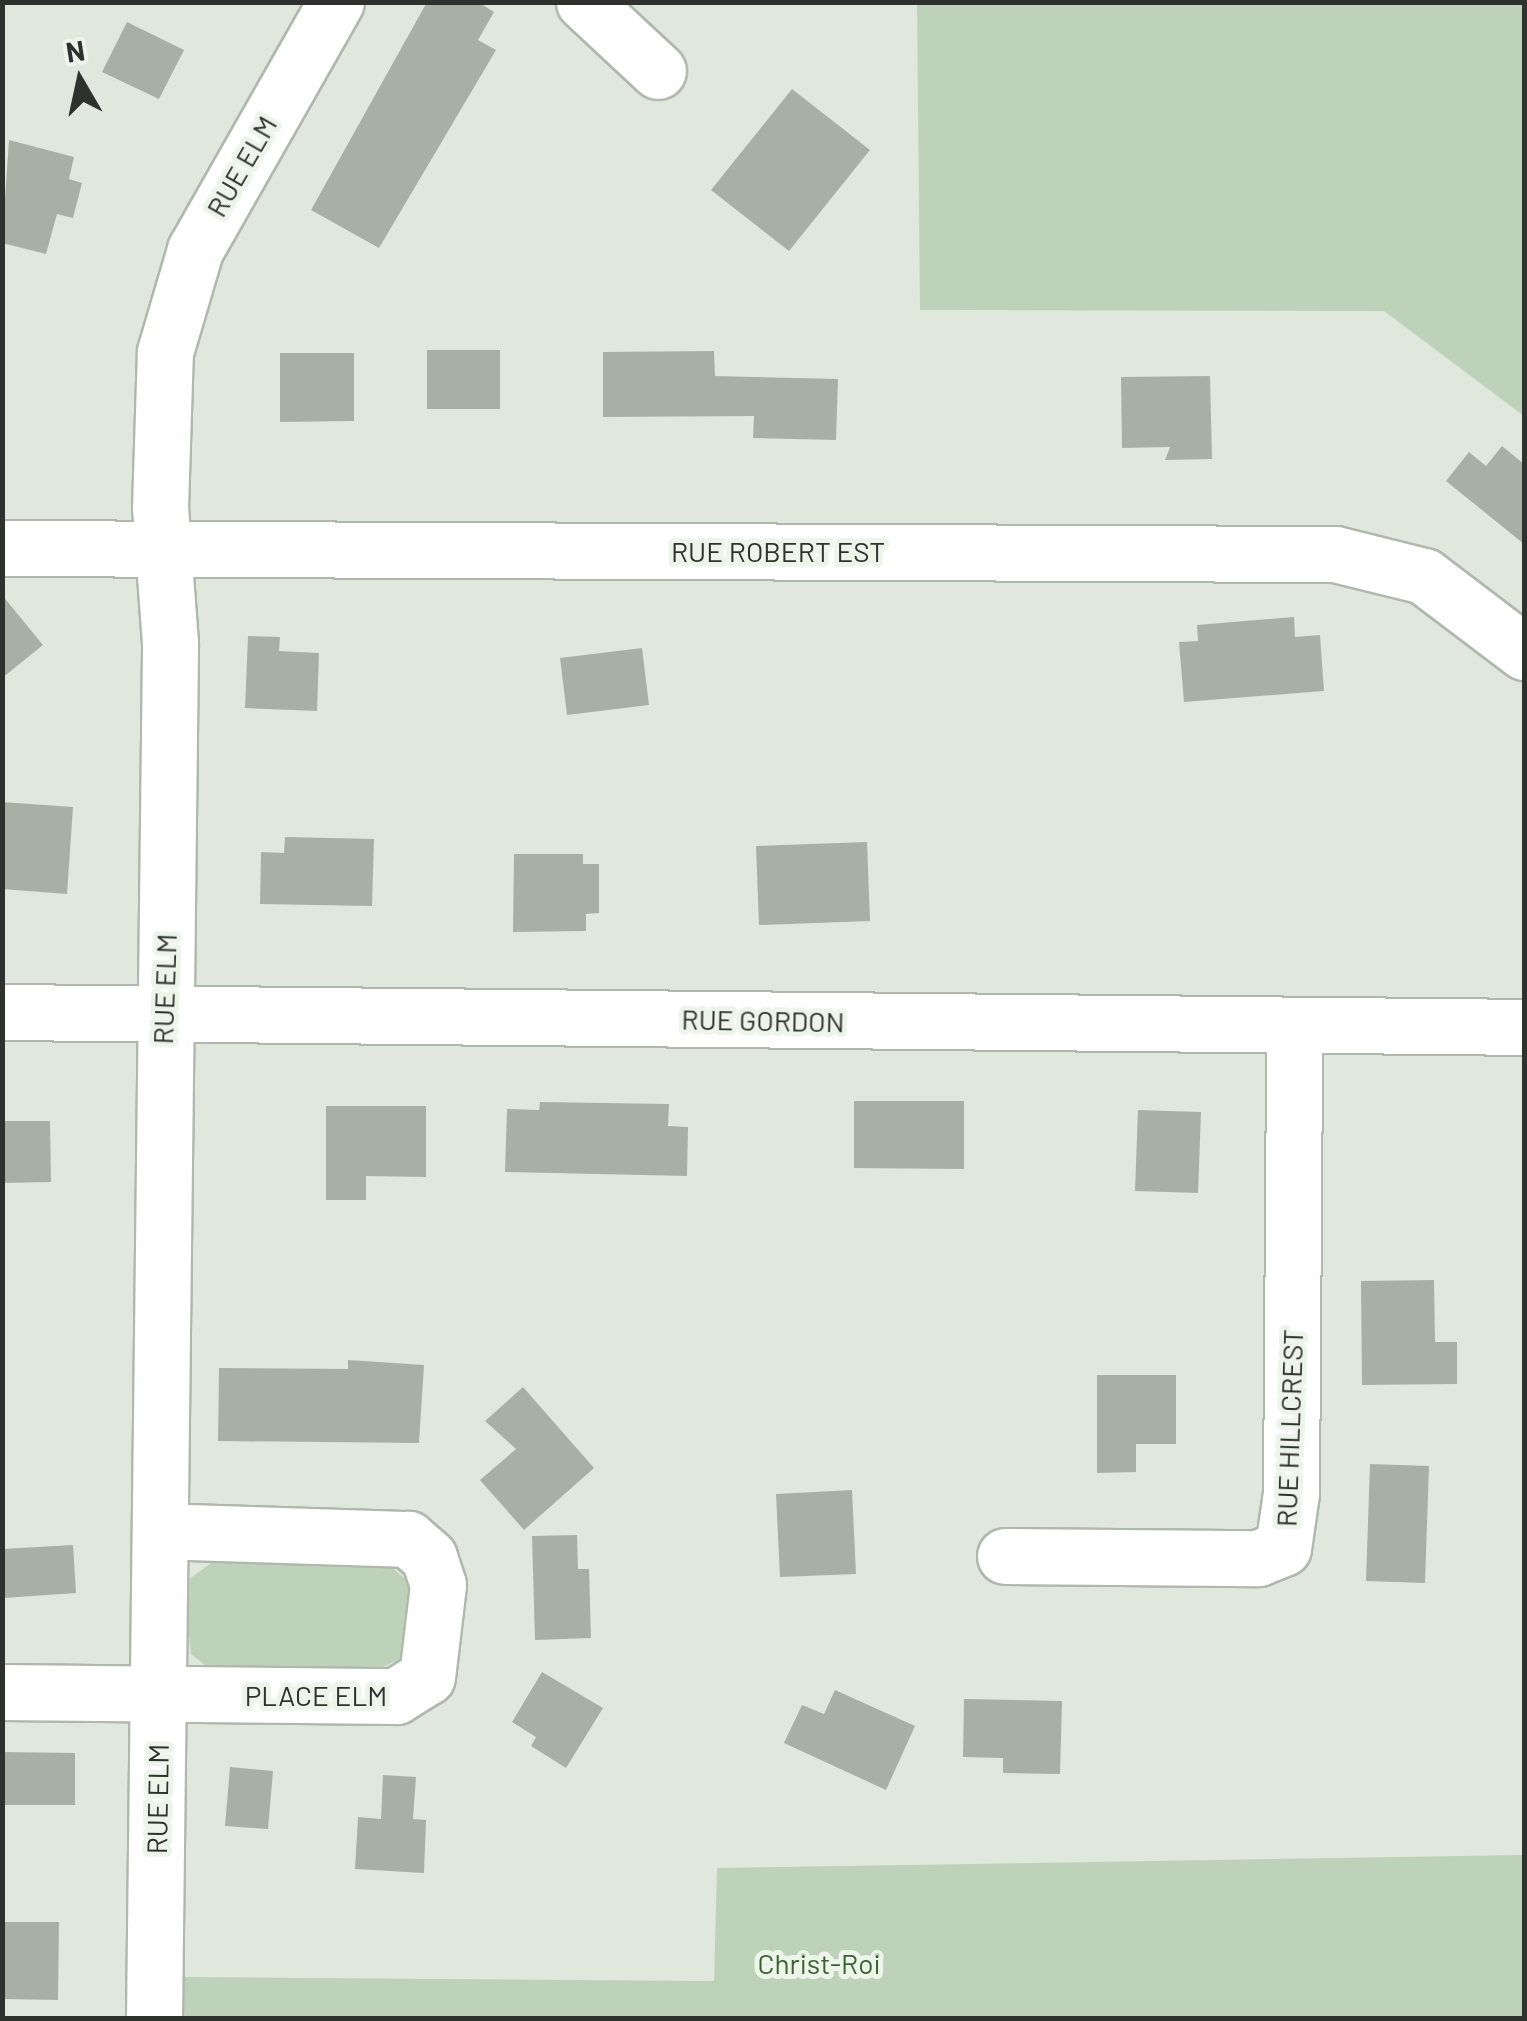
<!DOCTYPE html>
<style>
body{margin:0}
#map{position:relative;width:1527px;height:2021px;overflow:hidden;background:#e0e8de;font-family:Barlow,sans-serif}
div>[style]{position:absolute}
.green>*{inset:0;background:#bed2b9}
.building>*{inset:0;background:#a8b0a6}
.roads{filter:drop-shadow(2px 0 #b0b8ae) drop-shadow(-2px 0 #b0b8ae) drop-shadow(0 2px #b0b8ae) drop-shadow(0 -2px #b0b8ae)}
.minor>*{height:55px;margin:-27.5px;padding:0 27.5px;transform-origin:27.5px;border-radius:27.5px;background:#fff}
span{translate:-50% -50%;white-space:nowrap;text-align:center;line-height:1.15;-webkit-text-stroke:10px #edf5eb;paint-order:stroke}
.street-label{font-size:28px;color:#2e312d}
.park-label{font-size:28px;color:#3b6131}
.frame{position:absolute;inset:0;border:5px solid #2e312d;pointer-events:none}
.north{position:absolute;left:30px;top:30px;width:100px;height:100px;-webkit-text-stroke:8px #edf5eb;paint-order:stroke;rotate:351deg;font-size:28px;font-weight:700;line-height:40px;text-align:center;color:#2e312d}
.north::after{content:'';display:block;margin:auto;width:35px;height:45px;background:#2e312d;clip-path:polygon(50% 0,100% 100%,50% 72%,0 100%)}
</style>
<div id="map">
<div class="green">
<div style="clip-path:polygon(917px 3px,1524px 3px,1524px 416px,1384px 311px,920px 310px)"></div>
<div style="clip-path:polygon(214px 1561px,388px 1564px,409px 1582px,405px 1656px,376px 1671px,211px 1670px,191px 1654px,185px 1601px,189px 1579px)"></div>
<div style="clip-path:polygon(1524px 1855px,1524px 2018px,182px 2018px,183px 1977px,714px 1981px,717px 1868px)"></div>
</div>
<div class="building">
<div style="clip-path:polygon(427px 2px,478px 2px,494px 12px,478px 40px,496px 50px,379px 248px,311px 210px)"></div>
<div style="clip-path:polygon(127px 22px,184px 50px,159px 99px,102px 72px)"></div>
<div style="clip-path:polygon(792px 89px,870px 150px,789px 251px,711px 190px)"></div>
<div style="clip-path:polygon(9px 140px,74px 157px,69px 179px,82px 183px,73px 218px,57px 214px,46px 254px,2px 243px)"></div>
<div style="clip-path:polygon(427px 350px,500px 350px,500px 409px,427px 409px)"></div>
<div style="clip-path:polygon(714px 351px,715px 376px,838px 379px,836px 440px,753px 438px,754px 416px,603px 417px,603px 352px)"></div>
<div style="clip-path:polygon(280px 353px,354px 353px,354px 421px,280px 422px)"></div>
<div style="clip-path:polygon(1210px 376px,1212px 459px,1165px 460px,1170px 447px,1122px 448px,1121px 377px)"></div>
<div style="clip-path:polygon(1502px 446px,1524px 464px,1524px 544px,1446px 481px,1469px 452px,1486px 466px)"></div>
<div style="clip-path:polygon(2px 595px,43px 645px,2px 678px)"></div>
<div style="clip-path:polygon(1294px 617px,1295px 637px,1320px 635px,1324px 691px,1184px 702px,1179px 642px,1198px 641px,1197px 625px)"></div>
<div style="clip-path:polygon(248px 636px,280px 637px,279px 651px,319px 653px,317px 711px,245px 708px)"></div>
<div style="clip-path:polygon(642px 648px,649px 705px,567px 715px,560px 658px)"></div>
<div style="clip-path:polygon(2px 802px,73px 807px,67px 894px,2px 889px)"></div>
<div style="clip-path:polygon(285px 837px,374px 839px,372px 906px,260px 904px,261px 852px,284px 853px)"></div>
<div style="clip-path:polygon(867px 842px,870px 921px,759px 925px,756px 846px)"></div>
<div style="clip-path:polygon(514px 854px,583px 854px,583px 864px,599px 864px,599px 913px,586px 914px,586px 931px,513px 932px)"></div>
<div style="clip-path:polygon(854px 1101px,964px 1101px,964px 1169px,854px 1168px)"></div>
<div style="clip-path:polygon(540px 1102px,669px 1104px,668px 1126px,688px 1127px,687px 1176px,505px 1172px,507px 1109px,539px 1110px)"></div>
<div style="clip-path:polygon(326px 1106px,426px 1106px,426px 1177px,366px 1176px,366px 1200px,326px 1200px)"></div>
<div style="clip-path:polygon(1138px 1110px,1201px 1112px,1198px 1193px,1135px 1191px)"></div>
<div style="clip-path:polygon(2px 1121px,50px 1121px,51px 1182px,2px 1183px)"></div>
<div style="clip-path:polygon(1434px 1280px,1435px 1342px,1457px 1342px,1457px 1384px,1362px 1385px,1361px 1281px)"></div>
<div style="clip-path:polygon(348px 1360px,424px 1365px,419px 1443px,218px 1441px,219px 1368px,348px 1369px)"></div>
<div style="clip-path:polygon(1097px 1375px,1176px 1375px,1176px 1444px,1136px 1444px,1136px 1472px,1097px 1473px)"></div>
<div style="clip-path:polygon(523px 1387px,594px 1468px,524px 1530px,480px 1480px,516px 1449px,485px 1421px)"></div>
<div style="clip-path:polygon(1370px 1464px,1429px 1466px,1425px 1583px,1366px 1581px)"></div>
<div style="clip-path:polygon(852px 1490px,856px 1574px,780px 1577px,776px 1494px)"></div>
<div style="clip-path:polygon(577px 1535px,578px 1569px,589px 1569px,591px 1638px,535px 1640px,532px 1536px)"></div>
<div style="clip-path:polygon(73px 1545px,76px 1593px,4px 1598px,2px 1549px)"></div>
<div style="clip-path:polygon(542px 1672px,603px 1708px,566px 1768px,531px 1746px,536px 1737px,512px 1722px)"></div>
<div style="clip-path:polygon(835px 1690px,915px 1726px,886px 1790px,784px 1743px,802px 1705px,824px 1714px)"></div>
<div style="clip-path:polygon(964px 1699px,1062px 1701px,1060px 1774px,1003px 1773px,1003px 1758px,963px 1757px)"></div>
<div style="clip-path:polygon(2px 1752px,75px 1753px,75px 1805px,2px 1805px)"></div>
<div style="clip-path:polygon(230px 1767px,273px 1771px,268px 1829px,225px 1826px)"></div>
<div style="clip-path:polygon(383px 1775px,416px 1777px,413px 1819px,426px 1820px,424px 1873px,355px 1869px,358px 1817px,381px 1819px)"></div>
<div style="clip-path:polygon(2px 1922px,59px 1922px,58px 2000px,2px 1999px)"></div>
</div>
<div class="roads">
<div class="minor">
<div style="left:584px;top:2px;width:101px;rotate:43deg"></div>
<div style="left:2px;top:548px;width:1333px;rotate:0.26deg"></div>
<div style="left:1335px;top:554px;width:92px;rotate:13.9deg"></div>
<div style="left:1424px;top:576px;width:126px;rotate:37.2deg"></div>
<div style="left:2px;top:1012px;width:1522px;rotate:0.56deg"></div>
<div style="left:1005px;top:1556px;width:253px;rotate:0.5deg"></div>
<div style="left:1258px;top:1558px;width:27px;rotate:-22deg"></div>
<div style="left:1283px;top:1548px;width:56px;rotate:-81.7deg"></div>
<div style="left:1291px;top:1493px;width:466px;rotate:-89.6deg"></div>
<div style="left:2px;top:1692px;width:394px;rotate:0.6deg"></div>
<div style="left:396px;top:1696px;width:36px;rotate:-32deg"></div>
<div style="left:427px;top:1677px;width:93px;rotate:-83.2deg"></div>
<div style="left:438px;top:1585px;width:29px;rotate:-108deg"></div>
<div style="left:429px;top:1557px;width:28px;rotate:-139deg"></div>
<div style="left:408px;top:1539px;width:248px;rotate:-178.2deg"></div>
<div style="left:154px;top:2018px;width:1375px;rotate:-89.33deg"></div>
<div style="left:170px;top:643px;width:135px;rotate:-94.2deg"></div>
<div style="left:160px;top:508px;width:156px;rotate:-88.2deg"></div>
<div style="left:165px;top:352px;width:106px;rotate:-73.6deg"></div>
<div style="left:195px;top:250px;width:285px;rotate:-60.4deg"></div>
</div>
</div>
<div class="street-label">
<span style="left:241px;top:166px;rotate:-60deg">RUE ELM</span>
<span style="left:778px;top:551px">RUE ROBERT EST</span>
<span style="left:164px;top:989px;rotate:-88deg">RUE ELM</span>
<span style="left:763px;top:1020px;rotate:1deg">RUE GORDON</span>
<span style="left:1289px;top:1428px;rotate:-88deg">RUE HILLCREST</span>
<span style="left:316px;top:1695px">PLACE ELM</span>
<span style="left:157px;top:1799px;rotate:-89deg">RUE ELM</span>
</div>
<div class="park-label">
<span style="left:819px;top:1963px">Christ-Roi</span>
</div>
<div class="frame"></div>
<div class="north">N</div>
</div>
